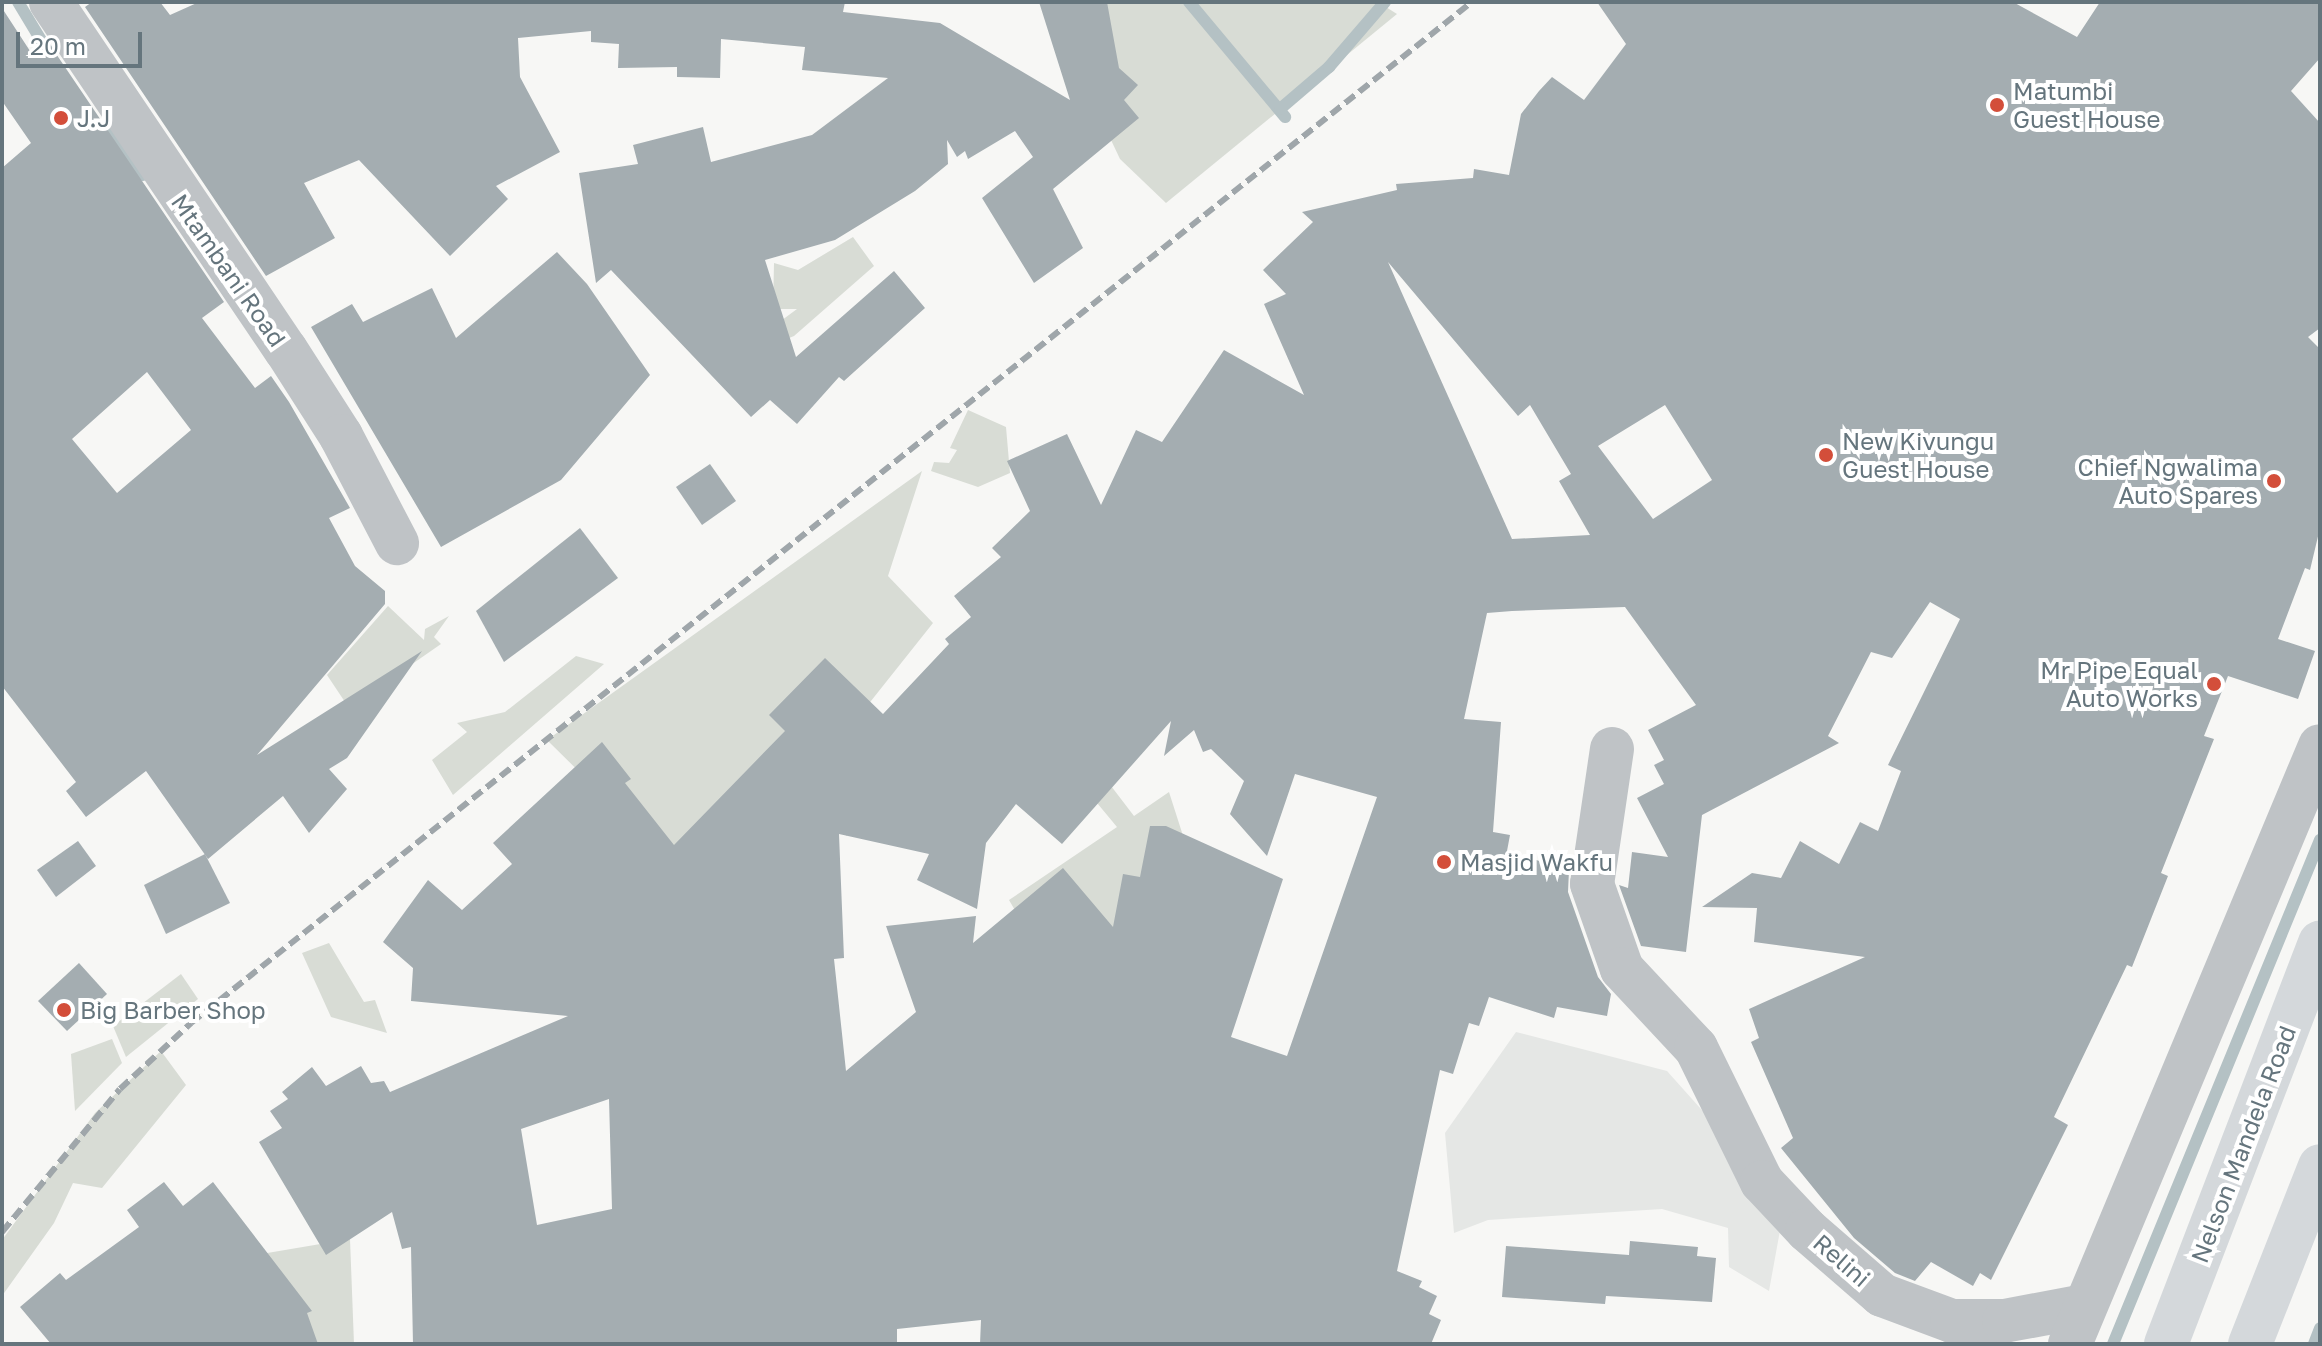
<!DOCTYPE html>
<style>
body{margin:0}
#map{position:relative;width:2322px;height:1346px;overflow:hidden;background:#f7f7f5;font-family:"Golos Text",sans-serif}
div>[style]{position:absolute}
.built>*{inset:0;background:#e5e7e5}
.green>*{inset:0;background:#d8dcd5}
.stream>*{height:12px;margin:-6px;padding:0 6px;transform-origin:6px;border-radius:6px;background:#b4c1c4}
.building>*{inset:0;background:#a4adb1}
.minor>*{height:44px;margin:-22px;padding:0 22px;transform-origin:22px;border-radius:22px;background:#bfc3c6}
.major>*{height:44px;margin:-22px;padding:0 22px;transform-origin:22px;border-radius:22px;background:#d4d8db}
.rail>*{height:6px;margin-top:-3px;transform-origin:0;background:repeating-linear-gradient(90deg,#9fa6aa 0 12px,transparent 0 18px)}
.dots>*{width:22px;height:22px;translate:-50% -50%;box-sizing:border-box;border:4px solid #fff;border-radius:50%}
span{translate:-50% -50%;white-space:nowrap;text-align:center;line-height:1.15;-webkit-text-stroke:8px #fff;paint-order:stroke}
.poi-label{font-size:24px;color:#65757d}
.left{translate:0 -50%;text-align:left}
.right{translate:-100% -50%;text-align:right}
.street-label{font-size:24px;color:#65757d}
.frame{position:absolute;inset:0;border:4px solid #65757d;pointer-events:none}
.scale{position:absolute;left:16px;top:32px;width:126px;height:36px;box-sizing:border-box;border:4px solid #65757d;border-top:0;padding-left:10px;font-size:24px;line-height:28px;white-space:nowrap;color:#65757d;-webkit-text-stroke:6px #fff;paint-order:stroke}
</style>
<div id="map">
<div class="built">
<div style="clip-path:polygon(1516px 1032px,1667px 1071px,1785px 1203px,1769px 1291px,1729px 1267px,1728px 1228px,1662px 1209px,1488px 1220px,1454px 1233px,1445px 1133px)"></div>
</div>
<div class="green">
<div style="clip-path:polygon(1079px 2px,1378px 2px,1397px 14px,1166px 203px,1120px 159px,1111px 140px)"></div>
<div style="clip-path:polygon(853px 237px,874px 266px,794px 336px,762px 349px,774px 326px,797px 309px,773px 309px,774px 263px,798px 270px)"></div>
<div style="clip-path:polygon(968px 410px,1006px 427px,1010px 473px,978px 487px,931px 471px,934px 462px,949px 463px,957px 450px,950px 448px)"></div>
<div style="clip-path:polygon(922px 471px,888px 576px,933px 623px,766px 833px,745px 975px,623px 815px,547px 740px)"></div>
<div style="clip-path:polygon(388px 606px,424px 640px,425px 629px,449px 616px,434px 637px,441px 644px,349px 708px,327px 675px)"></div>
<div style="clip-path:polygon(576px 656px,604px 664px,453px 795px,432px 760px,467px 732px,457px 723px,505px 712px)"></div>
<div style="clip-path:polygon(1056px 714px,1134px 816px,1169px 792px,1193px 867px,1174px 947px,1041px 955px,1009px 900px,1117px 827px,1029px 721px)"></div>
<div style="clip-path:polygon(329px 943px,364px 1002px,375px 1000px,387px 1033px,331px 1017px,302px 953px)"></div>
<div style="clip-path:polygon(181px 974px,198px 999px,126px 1057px,113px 1026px)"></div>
<div style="clip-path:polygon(112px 1039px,122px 1063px,75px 1111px,71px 1054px)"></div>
<div style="clip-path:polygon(161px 1051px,186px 1085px,102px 1188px,73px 1183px,54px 1223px,2px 1296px,2px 1240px,95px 1113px)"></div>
<div style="clip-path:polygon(350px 1239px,354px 1344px,272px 1344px,225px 1260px)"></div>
</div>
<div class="stream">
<div style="left:18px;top:2px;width:62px;rotate:58.9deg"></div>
<div style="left:1189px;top:2px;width:150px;rotate:50.1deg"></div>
<div style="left:1280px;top:109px;width:65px;rotate:-40.6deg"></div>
<div style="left:1329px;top:67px;width:86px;rotate:-49.3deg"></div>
<div style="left:104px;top:128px;width:61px;rotate:50.3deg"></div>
<div style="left:2113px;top:1344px;width:545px;rotate:-67.67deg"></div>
<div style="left:2314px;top:1344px;width:17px;rotate:-69deg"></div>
</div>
<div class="building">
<div style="clip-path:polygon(92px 2px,160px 2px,170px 15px,199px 2px,845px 2px,843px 12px,940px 23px,1070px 100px,1039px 2px,1107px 2px,1119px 68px,1138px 85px,1124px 100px,1139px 118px,1053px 189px,1083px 248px,1034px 283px,982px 198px,1033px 157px,1015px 131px,968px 159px,965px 151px,957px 157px,947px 140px,948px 164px,915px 191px,835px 240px,765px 260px,796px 357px,894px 271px,925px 308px,844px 381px,839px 377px,797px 424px,770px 400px,751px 417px,611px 270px,596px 283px,579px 173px,638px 164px,633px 145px,703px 127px,711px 162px,812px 135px,888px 78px,802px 70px,805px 47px,721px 39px,720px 78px,677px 77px,677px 67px,618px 68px,619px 44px,591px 42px,591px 31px,518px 38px,520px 77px,560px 152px,496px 186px,508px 199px,450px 256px,359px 160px,304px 183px,335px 238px,266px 276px,85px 7px)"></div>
<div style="clip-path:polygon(evenodd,1597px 2px,2013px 2px,2077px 37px,2100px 2px,2320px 2px,2320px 58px,2291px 91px,2320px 123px,2320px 328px,2308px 337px,2320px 349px,2320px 528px,2310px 570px,2305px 568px,2278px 639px,2315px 651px,2298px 699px,2228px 676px,2204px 736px,2214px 739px,2161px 873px,2168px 876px,2132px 967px,2127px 965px,2054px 1117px,2068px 1125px,1991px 1280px,1980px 1273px,1973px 1286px,1931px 1262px,1915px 1281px,1895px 1273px,1854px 1238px,1781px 1148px,1793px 1138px,1751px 1042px,1759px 1038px,1749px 1009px,1865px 957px,1754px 942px,1757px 908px,1702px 907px,1752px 873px,1781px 878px,1800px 841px,1839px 864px,1860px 822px,1878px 831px,1901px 771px,1888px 765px,1960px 619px,1930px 602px,1892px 658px,1871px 652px,1828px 736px,1839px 743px,1702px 815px,1686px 952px,1641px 946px,1619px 885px,1628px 888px,1632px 852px,1668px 857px,1637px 798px,1664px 784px,1654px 765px,1664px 760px,1648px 730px,1696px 705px,1625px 607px,1512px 611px,1487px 613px,1464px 719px,1501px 722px,1493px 832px,1510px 835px,1507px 851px,1569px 870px,1568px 892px,1598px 977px,1611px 994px,1607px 1016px,1557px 1007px,1554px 1018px,1489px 997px,1479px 1026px,1469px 1023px,1453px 1074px,1440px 1070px,1397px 1271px,1422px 1281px,1419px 1287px,1437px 1296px,1429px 1314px,1441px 1320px,1431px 1344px,980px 1344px,981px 1320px,897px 1329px,897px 1344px,413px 1344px,411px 1247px,402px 1249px,392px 1212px,326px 1255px,259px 1142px,282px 1128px,270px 1111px,288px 1099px,282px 1092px,312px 1067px,326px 1086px,361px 1066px,371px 1083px,384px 1081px,390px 1092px,568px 1016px,411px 1001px,413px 968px,383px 942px,428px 880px,462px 910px,512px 864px,493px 843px,602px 742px,631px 779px,625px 783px,674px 845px,785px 731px,769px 715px,825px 658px,883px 714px,949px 644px,945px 639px,971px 617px,954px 596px,1001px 557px,992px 548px,1030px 511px,1007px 461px,1067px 434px,1101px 505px,1136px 430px,1162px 442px,1224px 350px,1304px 395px,1264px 304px,1286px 294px,1263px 270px,1313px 222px,1302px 212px,1397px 190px,1396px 184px,1473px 178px,1474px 169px,1509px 175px,1521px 114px,1539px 91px,1552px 77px,1584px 100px,1626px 44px,1597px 2px,1388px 262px,1518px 416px,1530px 405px,1571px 474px,1559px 481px,1590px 535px,1512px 539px,1388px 262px,1597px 2px,1665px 405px,1712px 480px,1653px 519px,1598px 446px,1665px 405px,1597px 2px,1171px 721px,1164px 756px,1194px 730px,1203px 752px,1211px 749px,1244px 781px,1230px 814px,1267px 856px,1295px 774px,1377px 797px,1287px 1056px,1231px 1037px,1283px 879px,1166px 826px,1150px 826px,1140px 877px,1123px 874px,1113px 927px,1063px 868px,973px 943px,976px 916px,886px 926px,916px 1012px,846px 1071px,834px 959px,844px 958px,839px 834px,929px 854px,917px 880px,977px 909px,986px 843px,1016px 804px,1062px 844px,1171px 721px,1597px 2px,609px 1099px,612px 1209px,537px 1225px,521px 1129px,609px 1099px)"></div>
<div style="clip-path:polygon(evenodd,2px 8px,30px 51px,46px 39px,224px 302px,202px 318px,255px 388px,271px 376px,289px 402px,350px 508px,329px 518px,355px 566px,385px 591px,385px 604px,257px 755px,422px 651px,347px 758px,329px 769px,347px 789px,309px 833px,283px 796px,208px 859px,146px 771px,86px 817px,66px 791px,76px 782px,2px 686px,2px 168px,31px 143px,2px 101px,2px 8px,147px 372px,191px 430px,117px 493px,72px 439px,147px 372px)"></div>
<div style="clip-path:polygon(557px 252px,587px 284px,650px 375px,561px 480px,441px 547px,311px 327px,352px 304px,363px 322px,432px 288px,456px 338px)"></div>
<div style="clip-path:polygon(710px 464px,736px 501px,702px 525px,676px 487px)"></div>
<div style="clip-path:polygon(580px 528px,618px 578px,504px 662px,476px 611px)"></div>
<div style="clip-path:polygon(78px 841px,96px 866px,56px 897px,37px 870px)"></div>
<div style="clip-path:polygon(205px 854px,230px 903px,166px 934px,144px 885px)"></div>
<div style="clip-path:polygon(79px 963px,107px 994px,67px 1031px,38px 1001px)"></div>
<div style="clip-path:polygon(164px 1182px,183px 1206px,213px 1182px,312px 1311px,307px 1313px,318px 1344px,51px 1344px,20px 1307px,60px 1273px,66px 1280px,139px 1227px,127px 1210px)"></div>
<div style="clip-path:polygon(1630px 1241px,1698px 1247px,1697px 1256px,1716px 1258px,1712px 1302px,1606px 1296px,1605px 1304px,1502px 1297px,1506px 1246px,1629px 1255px)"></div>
</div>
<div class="minor">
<div style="left:51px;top:2px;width:420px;rotate:56deg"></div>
<div style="left:286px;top:350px;width:102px;rotate:57.4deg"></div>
<div style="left:341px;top:436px;width:121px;rotate:62.4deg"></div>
<div style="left:1612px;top:749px;width:136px;rotate:98.4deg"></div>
<div style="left:1592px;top:884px;width:90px;rotate:70.6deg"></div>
<div style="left:1622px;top:969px;width:108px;rotate:46.9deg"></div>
<div style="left:1696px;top:1048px;width:149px;rotate:63.8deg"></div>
<div style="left:1762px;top:1182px;width:66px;rotate:46.8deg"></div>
<div style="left:1807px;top:1230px;width:99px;rotate:40.9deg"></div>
<div style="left:1882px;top:1295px;width:75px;rotate:20.4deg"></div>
<div style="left:1952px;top:1321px;width:52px"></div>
<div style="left:2004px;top:1321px;width:81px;rotate:-10.6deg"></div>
<div style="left:2070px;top:1344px;width:648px;rotate:-67.31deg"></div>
</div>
<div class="major">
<div style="left:2166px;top:1344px;width:430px;rotate:-69deg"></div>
<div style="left:2250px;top:1344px;width:191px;rotate:-68.5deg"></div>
</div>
<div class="rail">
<div style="left:2px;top:1232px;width:185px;rotate:-50.5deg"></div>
<div style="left:120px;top:1089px;width:97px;rotate:-42.9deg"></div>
<div style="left:191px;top:1023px;width:1638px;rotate:-38.56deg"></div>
</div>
<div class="dots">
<div style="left:1997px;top:105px;background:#d34e3a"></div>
<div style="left:61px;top:118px;background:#d34e3a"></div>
<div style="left:1826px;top:455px;background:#d34e3a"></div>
<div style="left:2274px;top:481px;background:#d34e3a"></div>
<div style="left:2214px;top:684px;background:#d34e3a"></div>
<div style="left:1444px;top:862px;background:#d34e3a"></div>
<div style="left:64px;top:1010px;background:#d34e3a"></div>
</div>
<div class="poi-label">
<span class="left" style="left:2013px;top:105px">Matumbi<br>Guest House</span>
<span class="left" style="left:77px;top:118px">J.J</span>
<span class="left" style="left:1842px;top:455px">New Kivungu<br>Guest House</span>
<span class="right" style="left:2258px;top:481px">Chief Ngwalima<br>Auto Spares</span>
<span class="right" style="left:2198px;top:684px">Mr Pipe Equal<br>Auto Works</span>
<span class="left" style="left:1460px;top:862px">Masjid Wakfu</span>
<span class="left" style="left:80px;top:1010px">Big Barber Shop</span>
</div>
<div class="street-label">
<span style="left:229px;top:270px;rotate:55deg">Mtambani Road</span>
<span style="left:2243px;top:1144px;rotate:-69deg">Nelson Mandela Road</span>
<span style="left:1842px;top:1260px;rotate:41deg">Relini</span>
</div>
<div class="frame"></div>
<div class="scale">20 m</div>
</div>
